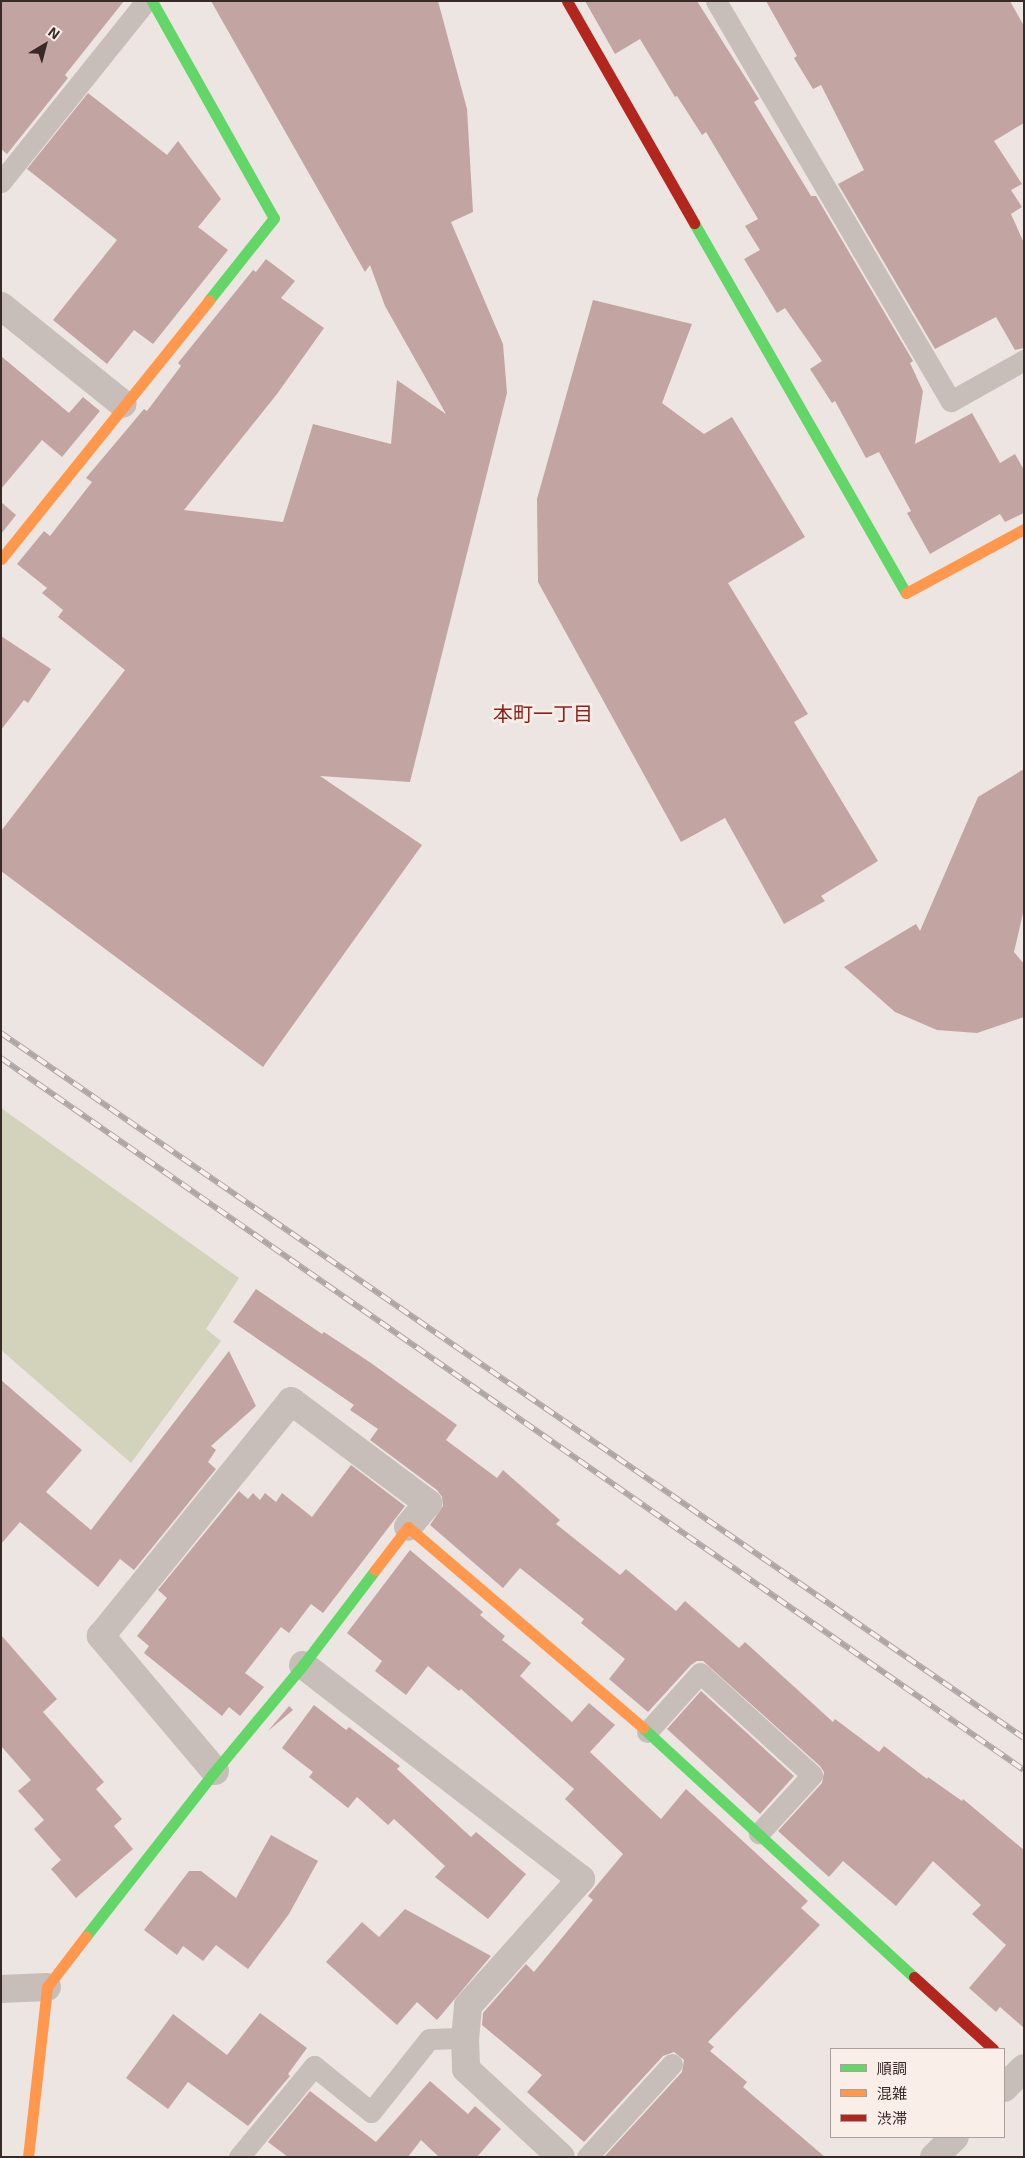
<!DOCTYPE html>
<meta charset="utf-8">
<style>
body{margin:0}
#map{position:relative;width:1025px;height:2158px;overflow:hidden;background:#ede5e1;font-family:"Exo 2","Noto Sans JP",sans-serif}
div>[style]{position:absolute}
.green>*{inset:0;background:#d3d2ba}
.building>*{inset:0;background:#c2a5a2}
.lane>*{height:21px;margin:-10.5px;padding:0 10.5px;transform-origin:10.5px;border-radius:10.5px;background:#c7bdb9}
.street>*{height:28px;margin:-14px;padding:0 14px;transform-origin:14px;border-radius:14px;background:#c7bdb9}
.fast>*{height:11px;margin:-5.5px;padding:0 5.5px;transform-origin:5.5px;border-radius:5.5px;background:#63d668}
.slow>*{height:11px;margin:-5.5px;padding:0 5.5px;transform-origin:5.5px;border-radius:5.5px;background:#ff974d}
.jam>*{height:11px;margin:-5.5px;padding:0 5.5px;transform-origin:5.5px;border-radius:5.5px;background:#b3261e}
.rail>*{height:5.5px;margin-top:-2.75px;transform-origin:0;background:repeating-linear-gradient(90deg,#faeee8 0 11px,#aea6a4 0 22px);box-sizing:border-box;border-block:1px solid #aea6a4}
span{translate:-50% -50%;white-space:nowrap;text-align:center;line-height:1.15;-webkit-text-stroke:5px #faeee8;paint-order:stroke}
.neighbourhood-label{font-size:20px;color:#8a221d}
.frame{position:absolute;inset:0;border:2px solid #382a27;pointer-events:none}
.legend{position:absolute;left:830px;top:2048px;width:175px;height:90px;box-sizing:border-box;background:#faeee8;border:1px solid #aca09b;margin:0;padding:6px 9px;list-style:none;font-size:15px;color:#382a27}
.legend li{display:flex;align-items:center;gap:10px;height:25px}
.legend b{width:25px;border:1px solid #aca09b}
.north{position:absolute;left:20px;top:20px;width:50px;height:50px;-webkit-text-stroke:4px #faeee8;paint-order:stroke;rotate:37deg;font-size:14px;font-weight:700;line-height:20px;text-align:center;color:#382a27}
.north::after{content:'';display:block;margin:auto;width:18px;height:22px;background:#382a27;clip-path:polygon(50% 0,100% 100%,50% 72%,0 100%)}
</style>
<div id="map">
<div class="green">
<div style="clip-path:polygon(1px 1108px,239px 1278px,206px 1329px,221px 1341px,131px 1463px,1px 1350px)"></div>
</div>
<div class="building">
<div style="clip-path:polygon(1px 1px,124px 1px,65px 75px,68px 78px,7px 154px,1px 149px)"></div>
<div style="clip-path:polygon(211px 1px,438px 1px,467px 109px,473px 212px,451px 222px,503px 344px,507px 393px,410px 782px,320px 776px,422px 845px,263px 1067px,1px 871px,1px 831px,125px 670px,58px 617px,63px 610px,42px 593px,47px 588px,17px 564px,44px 531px,50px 536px,92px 482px,86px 478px,144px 409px,147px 411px,181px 366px,178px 363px,253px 270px,256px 272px,266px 259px,295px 281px,281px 298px,324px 328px,277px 394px,184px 510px,283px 522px,313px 424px,391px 444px,397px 380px,446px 414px,385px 306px,370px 265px,365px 272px)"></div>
<div style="clip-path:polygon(585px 1px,697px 1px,759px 99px,754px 102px,811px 196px,816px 196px,913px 361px,910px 363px,923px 391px,915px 444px,972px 413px,1000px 463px,1015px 454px,1024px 470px,1024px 513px,1005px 522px,1000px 514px,930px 554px,907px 513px,911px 511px,879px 452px,866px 458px,835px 401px,832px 403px,810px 369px,822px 361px,785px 308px,777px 313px,744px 259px,760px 250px,745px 226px,758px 219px,706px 132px,702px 135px,677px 96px,675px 97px,640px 39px,615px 54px)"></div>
<div style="clip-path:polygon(766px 1px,1010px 1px,1024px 26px,1024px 123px,994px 141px,1022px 184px,1011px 190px,1022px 207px,1011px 214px,1024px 243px,1024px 348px,1015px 350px,996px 317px,935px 349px,838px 184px,864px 170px,821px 85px,813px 89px,794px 58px,797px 56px)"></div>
<div style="clip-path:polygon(88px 93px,167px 155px,178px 141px,221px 199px,198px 227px,228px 250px,153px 344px,134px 330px,107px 364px,53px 320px,117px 240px,27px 169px)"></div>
<div style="clip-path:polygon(593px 300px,692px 324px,662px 403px,704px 434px,732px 417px,805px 537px,728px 583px,808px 714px,794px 722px,878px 861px,821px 896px,825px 901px,784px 924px,725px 818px,681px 842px,538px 582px,537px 499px)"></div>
<div style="clip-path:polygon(1px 356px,69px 413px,83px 397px,100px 411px,62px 457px,42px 440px,1px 489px)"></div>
<div style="clip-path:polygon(1px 502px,16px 515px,1px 534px)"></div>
<div style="clip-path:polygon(1px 636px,51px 669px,28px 703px,24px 700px,1px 730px)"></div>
<div style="clip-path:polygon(1024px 769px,1024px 909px,1014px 952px,1024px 964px,1024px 1017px,977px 1033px,937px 1030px,895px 1012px,844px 967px,916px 924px,920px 931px,978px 797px)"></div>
<div style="clip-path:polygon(256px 1289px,322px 1334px,324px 1332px,371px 1363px,457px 1425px,446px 1440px,497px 1478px,503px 1470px,560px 1520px,556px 1524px,620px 1575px,626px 1569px,676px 1611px,685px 1601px,739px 1648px,745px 1642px,833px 1722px,835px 1719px,879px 1752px,884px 1746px,927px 1779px,928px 1777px,962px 1801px,963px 1799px,1024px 1850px,1024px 2028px,1000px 2007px,996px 2012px,969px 1988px,1006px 1945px,972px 1914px,981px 1905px,933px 1861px,896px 1906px,843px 1861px,829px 1877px,778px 1831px,822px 1783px,824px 1772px,820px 1766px,703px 1661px,697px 1661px,691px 1665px,648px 1712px,609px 1679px,625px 1659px,581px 1623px,584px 1619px,520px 1568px,503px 1588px,430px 1525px,443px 1506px,442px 1497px,437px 1490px,370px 1440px,378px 1429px,350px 1410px,354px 1405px,233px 1322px)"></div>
<div style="clip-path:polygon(229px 1351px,256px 1406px,211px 1446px,216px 1450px,208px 1462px,216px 1469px,134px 1570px,120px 1559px,98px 1587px,20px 1522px,1px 1544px,1px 1380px,82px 1450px,46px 1492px,91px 1530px)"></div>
<div style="clip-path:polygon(351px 1465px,405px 1506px,323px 1613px,311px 1604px,289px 1633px,281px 1627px,245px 1673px,264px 1687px,240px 1716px,229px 1707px,222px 1716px,144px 1653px,149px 1646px,137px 1636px,167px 1598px,158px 1590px,239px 1491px,248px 1499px,253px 1493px,260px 1500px,265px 1493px,276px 1502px,282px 1493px,312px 1517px)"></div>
<div style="clip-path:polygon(410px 1550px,483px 1612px,480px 1615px,505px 1636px,502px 1640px,531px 1663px,520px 1676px,572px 1722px,589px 1703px,615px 1725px,590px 1752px,661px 1819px,686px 1789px,808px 1901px,801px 1908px,820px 1925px,708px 2042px,714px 2047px,710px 2051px,747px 2082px,743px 2087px,825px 2157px,604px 2157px,682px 2072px,684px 2060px,674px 2052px,663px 2056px,584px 2142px,527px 2092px,542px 2075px,482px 2025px,483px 2013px,526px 1964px,534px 1972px,593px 1900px,588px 1896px,623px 1854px,565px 1799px,574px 1789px,461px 1689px,459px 1691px,428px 1666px,406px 1695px,375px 1671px,382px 1661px,347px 1633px)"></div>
<div style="clip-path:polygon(1px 1635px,57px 1699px,43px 1712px,104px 1782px,96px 1789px,122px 1819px,114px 1826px,133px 1849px,76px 1898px,51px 1869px,61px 1860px,34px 1829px,44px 1820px,18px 1791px,31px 1780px,1px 1746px)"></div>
<div style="clip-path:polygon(701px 1691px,794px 1776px,760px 1814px,667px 1729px)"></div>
<div style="clip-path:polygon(314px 1705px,346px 1730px,349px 1727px,400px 1766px,397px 1769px,471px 1837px,476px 1832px,526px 1874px,488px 1919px,435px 1877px,445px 1866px,394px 1819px,388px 1825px,357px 1797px,348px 1808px,309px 1777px,313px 1772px,282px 1748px)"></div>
<div style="clip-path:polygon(289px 1706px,293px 1710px,268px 1731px)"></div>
<div style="clip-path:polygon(271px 1835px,318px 1861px,289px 1914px,248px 1969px,216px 1945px,203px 1961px,183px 1946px,177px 1955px,144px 1930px,189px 1871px,201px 1871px,236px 1898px)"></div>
<div style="clip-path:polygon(405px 1909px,491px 1956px,437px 2020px,417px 2002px,397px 2025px,326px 1962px,362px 1922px,379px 1937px)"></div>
<div style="clip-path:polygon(260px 2013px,307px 2048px,288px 2074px,290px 2076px,248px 2126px,188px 2082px,168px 2109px,126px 2078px,173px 2014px,227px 2055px)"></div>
<div style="clip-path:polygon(430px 2081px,468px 2114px,475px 2106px,501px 2129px,477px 2157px,439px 2157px,421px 2140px,408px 2157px,288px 2157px,268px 2142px,310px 2091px,376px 2142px)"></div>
</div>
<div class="lane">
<div style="left:716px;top:1px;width:464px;rotate:59.6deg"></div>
<div style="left:951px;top:401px;width:84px;rotate:-29.3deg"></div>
<div style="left:1px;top:182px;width:232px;rotate:-51.3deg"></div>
<div style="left:647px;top:1732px;width:79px;rotate:-48.1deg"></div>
<div style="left:700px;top:1673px;width:151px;rotate:42.3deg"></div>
<div style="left:812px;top:1775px;width:79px;rotate:132.4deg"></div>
<div style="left:239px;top:2157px;width:118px;rotate:-50.5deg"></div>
<div style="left:314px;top:2066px;width:73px;rotate:38.9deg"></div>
<div style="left:371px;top:2112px;width:93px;rotate:-51.5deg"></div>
<div style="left:429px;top:2039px;width:36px;rotate:-2deg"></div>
<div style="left:587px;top:2157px;width:126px;rotate:-47.6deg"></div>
</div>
<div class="street">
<div style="left:1px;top:306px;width:156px;rotate:38.8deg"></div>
<div style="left:303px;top:1665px;width:351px;rotate:37.6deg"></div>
<div style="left:581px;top:1879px;width:170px;rotate:131.7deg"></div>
<div style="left:468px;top:2006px;width:32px;rotate:95deg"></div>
<div style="left:465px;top:2038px;width:31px;rotate:88deg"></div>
<div style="left:466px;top:2069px;width:129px;rotate:42.8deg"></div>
<div style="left:215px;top:1771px;width:177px;rotate:-130.2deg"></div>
<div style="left:101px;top:1636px;width:302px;rotate:-51deg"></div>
<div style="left:291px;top:1401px;width:171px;rotate:36.7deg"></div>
<div style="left:428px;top:1503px;width:31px;rotate:130deg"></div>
<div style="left:1px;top:1989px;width:46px;rotate:-2.5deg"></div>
<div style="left:1004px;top:2088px;width:28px;rotate:-45deg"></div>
<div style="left:934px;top:2157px;width:29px;rotate:-44deg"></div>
</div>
<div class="fast">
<div style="left:152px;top:1px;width:249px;rotate:60.7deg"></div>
<div style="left:274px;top:218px;width:105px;rotate:128.4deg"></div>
<div style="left:694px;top:223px;width:426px;rotate:60.2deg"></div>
<div style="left:643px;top:1728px;width:368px;rotate:42.6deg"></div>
<div style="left:86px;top:1936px;width:209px;rotate:-52deg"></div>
<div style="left:215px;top:1771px;width:138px;rotate:-50.3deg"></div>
<div style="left:303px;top:1665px;width:119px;rotate:-52.8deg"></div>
</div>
<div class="slow">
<div style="left:1px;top:559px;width:332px;rotate:-51.2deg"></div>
<div style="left:906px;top:593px;width:134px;rotate:-28.5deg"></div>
<div style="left:375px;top:1570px;width:54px;rotate:-52.5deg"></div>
<div style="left:408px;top:1527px;width:309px;rotate:40.5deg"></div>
<div style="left:28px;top:2157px;width:171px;rotate:-83.6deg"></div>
<div style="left:47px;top:1987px;width:64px;rotate:-52.6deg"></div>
</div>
<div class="jam">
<div style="left:567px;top:1px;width:256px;rotate:60.2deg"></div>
<div style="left:914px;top:1977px;width:107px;rotate:42.3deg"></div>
</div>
<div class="rail">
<div style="left:1px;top:1033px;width:1242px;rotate:34.57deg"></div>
<div style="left:1px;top:1058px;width:1246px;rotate:34.84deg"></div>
</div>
<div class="neighbourhood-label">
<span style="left:543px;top:713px">本町一丁目</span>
</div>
<div class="frame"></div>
<ul class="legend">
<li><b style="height:6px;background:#63d668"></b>順調</li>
<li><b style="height:6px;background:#ff974d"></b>混雑</li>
<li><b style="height:6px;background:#b3261e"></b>渋滞</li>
</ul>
<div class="north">N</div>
</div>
